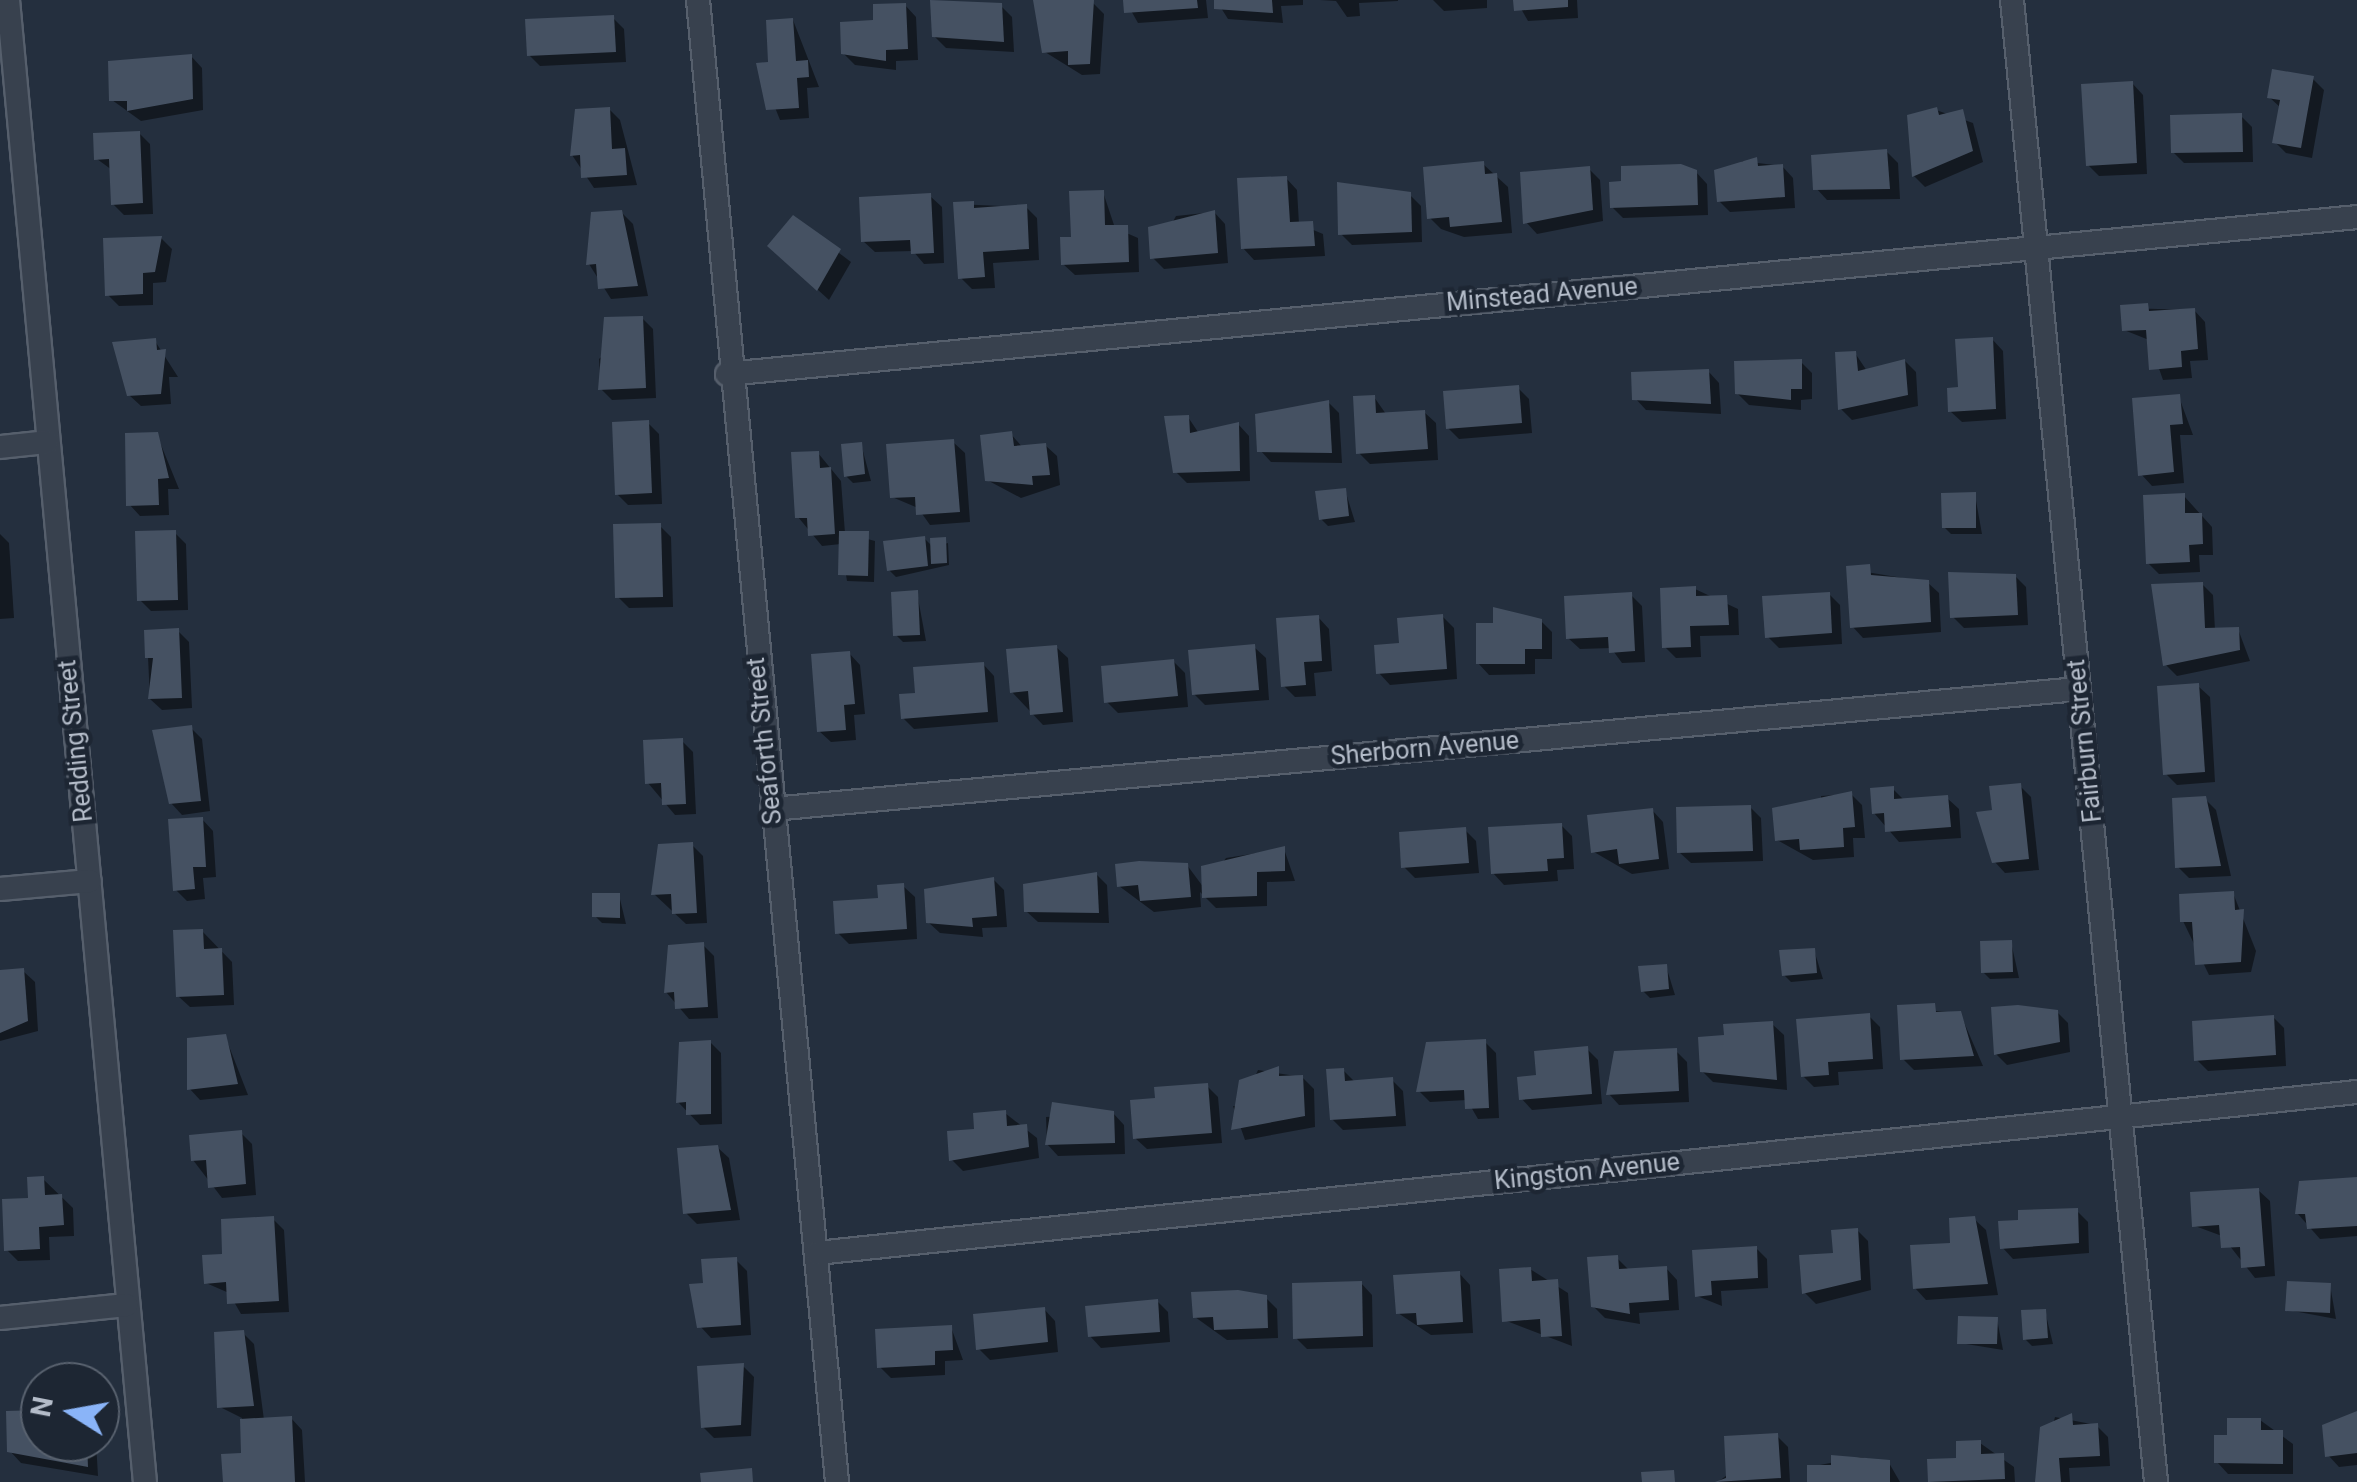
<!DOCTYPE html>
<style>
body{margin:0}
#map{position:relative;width:2357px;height:1482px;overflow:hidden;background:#242f3e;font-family:Roboto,sans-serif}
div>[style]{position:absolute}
.shadow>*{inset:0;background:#0007}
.building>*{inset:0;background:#455162}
.roads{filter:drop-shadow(2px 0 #565f6c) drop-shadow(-2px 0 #565f6c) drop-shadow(0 2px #565f6c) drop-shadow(0 -2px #565f6c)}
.street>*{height:22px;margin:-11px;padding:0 11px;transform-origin:11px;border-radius:11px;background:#38414e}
span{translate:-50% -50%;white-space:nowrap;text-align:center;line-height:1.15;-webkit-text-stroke:9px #1d2633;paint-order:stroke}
.street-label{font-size:25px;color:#b4bcc9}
.north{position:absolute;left:20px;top:1362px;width:100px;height:100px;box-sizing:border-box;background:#1d2633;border:2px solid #59626f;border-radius:50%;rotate:281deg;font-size:28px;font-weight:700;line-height:40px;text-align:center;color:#b4bcc9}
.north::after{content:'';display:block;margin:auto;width:35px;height:45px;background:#8ab4f8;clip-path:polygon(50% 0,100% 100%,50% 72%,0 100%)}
</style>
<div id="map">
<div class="shadow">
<div style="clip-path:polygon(1036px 0,1093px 3px,1104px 14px,1100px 74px,1082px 75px,1045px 52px)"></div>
<div style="clip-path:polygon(1125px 0,1206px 0,1208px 18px,1138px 23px)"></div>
<div style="clip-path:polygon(1216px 0,1303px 0,1303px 5px,1281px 6px,1283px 23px,1228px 19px)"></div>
<div style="clip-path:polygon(1320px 0,1398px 0,1398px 1px,1359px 3px,1360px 16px,1347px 17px,1336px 1px)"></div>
<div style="clip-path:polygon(1433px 0,1487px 0,1487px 8px,1444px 11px)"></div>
<div style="clip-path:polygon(1516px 0,1577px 0,1578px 18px,1528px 21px)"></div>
<div style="clip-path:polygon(905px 5px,916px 17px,918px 60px,896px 61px,896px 70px,855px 65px,843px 53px)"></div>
<div style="clip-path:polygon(1001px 6px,1012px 17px,1014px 52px,946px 48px,934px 36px)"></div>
<div style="clip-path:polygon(613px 18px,624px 29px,626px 62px,540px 66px,529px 55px)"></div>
<div style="clip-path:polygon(793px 20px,819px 87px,807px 88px,809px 118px,780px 120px,758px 65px,771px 65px)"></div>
<div style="clip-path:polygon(191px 56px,202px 68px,203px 110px,141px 121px,112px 100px)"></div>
<div style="clip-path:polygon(2313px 79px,2324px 90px,2312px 158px,2286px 153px,2275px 142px,2281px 108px,2269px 97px)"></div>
<div style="clip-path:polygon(2132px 83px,2143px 95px,2147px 174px,2099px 176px,2088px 165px)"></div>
<div style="clip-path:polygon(609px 109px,620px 120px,637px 185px,594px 188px,572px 155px)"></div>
<div style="clip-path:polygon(1936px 110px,1973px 123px,1983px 162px,1925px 187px,1914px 176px)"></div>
<div style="clip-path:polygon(2241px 116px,2252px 127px,2253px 162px,2184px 163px,2173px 152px)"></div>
<div style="clip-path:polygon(139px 133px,150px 144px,153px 214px,124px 215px,113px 204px,112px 170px,97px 159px)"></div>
<div style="clip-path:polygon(1887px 152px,1898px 163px,1900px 199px,1827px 200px,1816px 188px)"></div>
<div style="clip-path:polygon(1742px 161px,1782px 166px,1793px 178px,1795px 208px,1730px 212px,1719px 201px)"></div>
<div style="clip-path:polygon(1483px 164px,1508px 187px,1512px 233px,1464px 237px,1441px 229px,1430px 218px)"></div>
<div style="clip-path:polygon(1589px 169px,1600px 180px,1603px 221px,1537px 234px,1526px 222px)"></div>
<div style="clip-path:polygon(1696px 172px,1707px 184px,1708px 215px,1623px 218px,1612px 207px)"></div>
<div style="clip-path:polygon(1286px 178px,1297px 190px,1299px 224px,1323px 234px,1325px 256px,1254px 260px,1243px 248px)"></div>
<div style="clip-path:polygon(1103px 192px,1115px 228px,1138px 238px,1139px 272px,1075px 275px,1063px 264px)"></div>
<div style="clip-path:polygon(1410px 195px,1421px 206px,1422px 242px,1352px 245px,1341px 234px)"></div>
<div style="clip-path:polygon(930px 196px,942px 207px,944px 263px,924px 264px,913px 251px,875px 252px,863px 241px)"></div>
<div style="clip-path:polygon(956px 204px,1026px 207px,1037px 218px,1039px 260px,993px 263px,995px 288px,972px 289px,961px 278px)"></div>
<div style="clip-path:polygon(1214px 212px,1225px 224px,1228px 263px,1164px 269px,1153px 258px,1176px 216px)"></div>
<div style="clip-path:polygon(622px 213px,633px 224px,648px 296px,611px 299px,589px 264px)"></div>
<div style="clip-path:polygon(794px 219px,851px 262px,829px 300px,781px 256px)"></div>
<div style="clip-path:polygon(161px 238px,172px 249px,166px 282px,153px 283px,153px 305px,119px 306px,108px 295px)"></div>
<div style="clip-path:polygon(2123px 308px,2194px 310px,2205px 322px,2208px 360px,2190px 361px,2192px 378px,2163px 380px,2149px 340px,2124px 330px)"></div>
<div style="clip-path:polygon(642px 318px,653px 329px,656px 398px,612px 400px,601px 389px,599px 359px)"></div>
<div style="clip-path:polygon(1992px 339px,2003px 351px,2006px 419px,1962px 422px,1950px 411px)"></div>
<div style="clip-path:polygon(155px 341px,178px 377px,169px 377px,171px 404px,141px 406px,129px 395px)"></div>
<div style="clip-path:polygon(1855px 353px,1867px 371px,1905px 361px,1916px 372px,1918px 406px,1852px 420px,1841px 409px)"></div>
<div style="clip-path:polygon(1801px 362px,1812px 373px,1812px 399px,1801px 400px,1801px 410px,1749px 405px,1737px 393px)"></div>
<div style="clip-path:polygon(1708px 371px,1719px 383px,1721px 414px,1646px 410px,1635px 398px)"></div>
<div style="clip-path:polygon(1518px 388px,1529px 399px,1532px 433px,1459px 439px,1448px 428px)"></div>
<div style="clip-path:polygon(1374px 397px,1386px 414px,1424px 412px,1436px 423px,1438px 460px,1370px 464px,1359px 453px)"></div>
<div style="clip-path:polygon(2179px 397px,2193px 435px,2180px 435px,2184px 483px,2152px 486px,2141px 474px)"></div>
<div style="clip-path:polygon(1328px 402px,1339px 413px,1342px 463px,1271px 462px,1260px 450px)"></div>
<div style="clip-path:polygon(1188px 417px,1200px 435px,1238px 424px,1249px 436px,1250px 481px,1187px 483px,1176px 472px)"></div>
<div style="clip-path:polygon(648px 423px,659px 434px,662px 504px,628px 505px,617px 494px)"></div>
<div style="clip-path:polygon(1011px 434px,1023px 448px,1045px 445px,1057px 456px,1060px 485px,1021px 498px,987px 480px)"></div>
<div style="clip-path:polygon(157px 435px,179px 489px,168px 489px,169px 515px,140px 516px,129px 504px)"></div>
<div style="clip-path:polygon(953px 442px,965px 453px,970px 522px,930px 525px,918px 508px,892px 497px)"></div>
<div style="clip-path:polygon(861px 444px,871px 481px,853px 483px,846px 476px)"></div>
<div style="clip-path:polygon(818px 453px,841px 481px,845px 533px,875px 541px,874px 582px,847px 581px,841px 544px,822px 546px,798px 517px)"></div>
<div style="clip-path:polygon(1345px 490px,1355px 522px,1328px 526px,1321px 519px)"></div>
<div style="clip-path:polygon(1975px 495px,1982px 534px,1951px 534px,1944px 527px)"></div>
<div style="clip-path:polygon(2184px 496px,2212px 527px,2213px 555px,2199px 555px,2200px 572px,2159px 574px,2148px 563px)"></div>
<div style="clip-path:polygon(660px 526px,671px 537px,673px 607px,629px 608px,618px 597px)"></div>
<div style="clip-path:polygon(175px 533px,186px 544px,188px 610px,151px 611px,140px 600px)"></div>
<div style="clip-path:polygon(0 534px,9px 543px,14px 618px,0 619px)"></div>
<div style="clip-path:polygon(924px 538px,933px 547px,948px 543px,949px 565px,896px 577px,889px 570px)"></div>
<div style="clip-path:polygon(1848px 569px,1927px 582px,1939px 593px,1941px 632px,1863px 638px,1852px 626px)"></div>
<div style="clip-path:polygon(2015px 576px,2026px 587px,2028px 625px,1964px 628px,1953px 617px)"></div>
<div style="clip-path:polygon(2202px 584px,2213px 595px,2215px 630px,2238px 629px,2250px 661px,2177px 676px,2166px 665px)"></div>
<div style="clip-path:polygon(1695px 589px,1738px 609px,1739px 635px,1700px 636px,1701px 657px,1676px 658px,1665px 647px)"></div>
<div style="clip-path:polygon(917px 593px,926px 641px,903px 642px,896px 635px)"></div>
<div style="clip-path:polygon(1829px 594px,1840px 605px,1842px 644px,1779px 648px,1768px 637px)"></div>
<div style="clip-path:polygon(1631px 595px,1642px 606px,1645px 662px,1622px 663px,1611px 648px,1580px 649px,1568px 638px)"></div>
<div style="clip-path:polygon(1318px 617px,1329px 629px,1332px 671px,1314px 673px,1316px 696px,1295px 697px,1284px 686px)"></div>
<div style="clip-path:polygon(1443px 617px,1454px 628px,1457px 679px,1390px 685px,1379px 673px)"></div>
<div style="clip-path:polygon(1541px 621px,1552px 632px,1552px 659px,1535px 659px,1535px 674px,1489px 675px,1478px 663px)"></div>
<div style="clip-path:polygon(178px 631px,189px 642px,192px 708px,162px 710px,150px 699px,148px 657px)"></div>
<div style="clip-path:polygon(1056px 647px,1068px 658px,1073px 722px,1043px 725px,1012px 692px)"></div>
<div style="clip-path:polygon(1254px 647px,1266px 658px,1269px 700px,1205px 705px,1194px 694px)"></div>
<div style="clip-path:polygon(849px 653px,860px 665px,865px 714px,854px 715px,856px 740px,831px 742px,819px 731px)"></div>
<div style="clip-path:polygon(1174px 662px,1185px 673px,1188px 707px,1118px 713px,1107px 702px)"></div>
<div style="clip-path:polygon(983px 664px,994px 676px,998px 722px,914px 729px,903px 718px,918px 696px)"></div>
<div style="clip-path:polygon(2198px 686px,2210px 697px,2215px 782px,2177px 785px,2166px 774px)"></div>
<div style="clip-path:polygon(191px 728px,202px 739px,210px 811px,182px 815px,171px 803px,155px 732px)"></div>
<div style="clip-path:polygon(682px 741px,693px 752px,696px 814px,675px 815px,648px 783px)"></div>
<div style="clip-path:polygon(2020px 786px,2031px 797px,2039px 870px,2005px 873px,1994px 861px,1994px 812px)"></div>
<div style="clip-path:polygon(1893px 789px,1905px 801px,1947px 798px,1959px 809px,1961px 838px,1899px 842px,1874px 813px)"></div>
<div style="clip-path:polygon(1851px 794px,1862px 805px,1865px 838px,1853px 838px,1854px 857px,1813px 860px,1777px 840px,1821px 807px,1821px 796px)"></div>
<div style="clip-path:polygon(2205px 799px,2216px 810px,2231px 876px,2189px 878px,2178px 867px)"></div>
<div style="clip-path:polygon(1750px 807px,1761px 818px,1763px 861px,1691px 863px,1679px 852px)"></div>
<div style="clip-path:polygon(1652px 810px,1663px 822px,1669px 869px,1632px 874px,1594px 852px)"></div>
<div style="clip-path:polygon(202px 819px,213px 831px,216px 877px,203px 878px,205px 899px,187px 901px,176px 890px)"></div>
<div style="clip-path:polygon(1561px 825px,1572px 836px,1574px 869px,1557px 870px,1558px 881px,1504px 885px,1493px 873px)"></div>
<div style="clip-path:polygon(1465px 830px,1476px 841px,1479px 873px,1415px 878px,1404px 867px)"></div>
<div style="clip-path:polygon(692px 845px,703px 856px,707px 923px,686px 924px,654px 894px)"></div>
<div style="clip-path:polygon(1284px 849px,1295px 881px,1267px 882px,1267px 906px,1216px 908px,1200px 892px,1201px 907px,1154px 912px,1119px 886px,1187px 865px,1204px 888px,1226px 858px)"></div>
<div style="clip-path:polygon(1096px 874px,1107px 885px,1109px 923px,1038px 922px,1026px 911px)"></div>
<div style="clip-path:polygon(993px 879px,1004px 890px,1007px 927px,982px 928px,983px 937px,940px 933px,928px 922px)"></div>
<div style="clip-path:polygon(903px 886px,915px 897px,917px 939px,849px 944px,838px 933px)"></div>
<div style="clip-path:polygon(2233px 893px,2256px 951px,2251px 972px,2209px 975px,2183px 921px)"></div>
<div style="clip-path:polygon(619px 895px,626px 924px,602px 923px,595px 916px)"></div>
<div style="clip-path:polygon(202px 931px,232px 962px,234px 1005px,190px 1007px,178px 996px)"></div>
<div style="clip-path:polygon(2011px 942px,2019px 978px,1990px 979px,1983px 972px)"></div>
<div style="clip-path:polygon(703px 945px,714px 956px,718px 1018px,689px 1019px,666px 992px)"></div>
<div style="clip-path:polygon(1814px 950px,1823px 979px,1791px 982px,1784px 975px)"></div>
<div style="clip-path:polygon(1666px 966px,1675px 995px,1650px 998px,1643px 991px)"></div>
<div style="clip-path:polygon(23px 971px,35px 982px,38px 1031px,0 1041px,0 973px)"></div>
<div style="clip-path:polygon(1899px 1008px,1960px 1013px,1983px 1066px,1914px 1070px,1903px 1059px)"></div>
<div style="clip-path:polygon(2057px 1012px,2068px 1023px,2070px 1052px,2007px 1065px,1996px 1054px)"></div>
<div style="clip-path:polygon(1869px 1016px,1880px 1027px,1883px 1069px,1838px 1072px,1839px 1085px,1814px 1087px,1803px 1076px)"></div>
<div style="clip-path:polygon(2273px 1017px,2284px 1028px,2286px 1066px,2208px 1071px,2197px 1060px)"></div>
<div style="clip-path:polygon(1772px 1024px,1784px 1035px,1787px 1090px,1713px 1082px,1702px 1071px,1726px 1038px)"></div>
<div style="clip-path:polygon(225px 1036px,248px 1095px,200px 1100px,189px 1088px)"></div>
<div style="clip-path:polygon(710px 1042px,721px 1053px,722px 1124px,700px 1125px,678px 1102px)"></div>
<div style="clip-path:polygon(1485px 1042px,1496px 1053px,1499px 1118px,1478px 1119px,1467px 1100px,1430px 1102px,1419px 1091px)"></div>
<div style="clip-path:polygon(1587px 1049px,1598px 1060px,1602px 1104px,1532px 1110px,1521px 1098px)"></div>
<div style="clip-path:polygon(1676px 1051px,1687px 1062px,1689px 1102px,1619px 1105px,1609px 1094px)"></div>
<div style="clip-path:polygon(1258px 1070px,1302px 1077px,1314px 1089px,1315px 1127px,1245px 1140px,1233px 1106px,1242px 1106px)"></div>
<div style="clip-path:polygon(1343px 1070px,1356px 1083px,1392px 1080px,1403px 1091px,1406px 1126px,1343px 1130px,1332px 1119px)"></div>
<div style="clip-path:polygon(1207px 1086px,1218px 1097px,1222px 1143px,1147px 1149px,1135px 1138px,1158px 1100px)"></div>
<div style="clip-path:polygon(1005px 1113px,1037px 1138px,1039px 1158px,963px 1171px,952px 1160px)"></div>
<div style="clip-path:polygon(1113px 1113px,1124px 1125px,1125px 1154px,1058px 1156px,1047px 1144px,1046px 1117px)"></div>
<div style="clip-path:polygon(241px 1133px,252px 1144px,256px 1195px,222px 1198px,193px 1160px)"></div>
<div style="clip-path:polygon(717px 1147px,729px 1158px,740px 1220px,697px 1224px,686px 1213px)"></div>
<div style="clip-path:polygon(43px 1179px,73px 1208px,74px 1236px,49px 1237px,50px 1260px,18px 1261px,7px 1250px)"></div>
<div style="clip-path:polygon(2357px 1180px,2357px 1236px,2320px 1239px,2298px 1214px)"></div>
<div style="clip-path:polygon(2258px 1190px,2270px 1201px,2275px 1276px,2255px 1278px,2222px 1236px,2195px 1226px)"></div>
<div style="clip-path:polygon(2077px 1211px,2088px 1222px,2089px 1253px,2013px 1259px,2002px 1247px)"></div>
<div style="clip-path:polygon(273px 1219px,284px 1230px,289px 1312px,241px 1314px,229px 1293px,206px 1283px)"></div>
<div style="clip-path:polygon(1974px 1219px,1986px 1230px,1998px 1295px,1926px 1300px,1915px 1288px)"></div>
<div style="clip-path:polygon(1857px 1230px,1868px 1241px,1871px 1290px,1816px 1304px,1805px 1293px)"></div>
<div style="clip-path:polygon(1756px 1248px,1767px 1259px,1768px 1288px,1721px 1291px,1722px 1306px,1697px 1296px,1695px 1252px)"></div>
<div style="clip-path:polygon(1617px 1258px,1628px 1269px,1666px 1268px,1677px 1280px,1679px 1310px,1639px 1313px,1640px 1324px,1605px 1318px,1593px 1306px)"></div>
<div style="clip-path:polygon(736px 1260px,747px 1271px,751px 1335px,711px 1338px,700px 1326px,705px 1285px)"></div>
<div style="clip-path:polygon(1530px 1269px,1568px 1293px,1572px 1346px,1504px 1320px)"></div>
<div style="clip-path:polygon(1459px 1273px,1470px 1285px,1473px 1333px,1431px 1335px,1398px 1313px)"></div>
<div style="clip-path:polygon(1361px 1283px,1372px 1295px,1373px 1347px,1307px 1349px,1296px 1338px)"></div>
<div style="clip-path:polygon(2330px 1285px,2336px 1319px,2288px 1310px)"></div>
<div style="clip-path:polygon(1265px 1297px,1277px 1309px,1278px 1338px,1227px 1340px,1195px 1317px)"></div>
<div style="clip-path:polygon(1157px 1301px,1168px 1312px,1170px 1342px,1101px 1348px,1090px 1336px)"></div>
<div style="clip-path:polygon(1044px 1309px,1055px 1321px,1058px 1352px,990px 1360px,979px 1349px)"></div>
<div style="clip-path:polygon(2045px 1311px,2053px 1344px,2032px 1346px,2025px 1339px)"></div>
<div style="clip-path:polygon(1997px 1319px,2003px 1350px,1960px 1343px)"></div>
<div style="clip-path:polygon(951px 1327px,963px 1360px,945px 1361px,945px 1375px,891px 1378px,880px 1367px)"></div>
<div style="clip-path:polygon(243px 1333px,254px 1344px,264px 1420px,291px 1418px,302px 1430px,305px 1482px,226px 1482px,244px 1455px,242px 1418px,220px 1407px)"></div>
<div style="clip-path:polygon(743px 1366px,754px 1377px,751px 1436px,714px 1438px,703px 1427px)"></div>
<div style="clip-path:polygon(40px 1412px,40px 1442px,96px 1442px,98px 1476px,21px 1463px,10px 1451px)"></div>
<div style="clip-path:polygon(2357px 1416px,2357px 1465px,2339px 1467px,2328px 1455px)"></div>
<div style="clip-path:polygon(2055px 1417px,2096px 1425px,2108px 1437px,2110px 1466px,2069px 1468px,2070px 1482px,2038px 1482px)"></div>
<div style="clip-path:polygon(2260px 1420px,2293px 1444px,2293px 1474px,2228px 1474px,2217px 1462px)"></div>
<div style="clip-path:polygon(1777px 1436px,1788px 1447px,1790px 1482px,1718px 1482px)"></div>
<div style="clip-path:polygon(1980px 1443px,2014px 1467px,2015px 1482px,1930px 1482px,1930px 1461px,1959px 1460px)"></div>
<div style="clip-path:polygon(1860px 1457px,1889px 1463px,1900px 1482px,1810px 1482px,1810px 1467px)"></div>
</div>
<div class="building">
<div style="clip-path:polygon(930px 0,1002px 3px,1004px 42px,932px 37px)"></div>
<div style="clip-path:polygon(1033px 0,1094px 0,1090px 64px,1068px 65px,1068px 51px,1042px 53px)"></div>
<div style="clip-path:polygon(1123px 0,1197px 0,1198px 8px,1124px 13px)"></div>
<div style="clip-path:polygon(1214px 0,1272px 0,1273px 13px,1214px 9px)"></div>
<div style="clip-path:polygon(1513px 0,1568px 0,1568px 7px,1514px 11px)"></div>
<div style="clip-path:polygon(906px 3px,908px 49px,886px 50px,886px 61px,841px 54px,840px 22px,873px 20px,873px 4px)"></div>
<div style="clip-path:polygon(614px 15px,616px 52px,527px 56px,525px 19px)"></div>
<div style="clip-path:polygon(793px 18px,796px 61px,808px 60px,809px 77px,797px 78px,799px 108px,766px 110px,756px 63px,768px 62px,766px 20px)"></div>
<div style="clip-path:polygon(192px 54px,193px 99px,127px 111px,127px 101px,109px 101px,108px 61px)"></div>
<div style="clip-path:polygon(2272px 69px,2314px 76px,2301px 148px,2272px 143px,2280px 100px,2267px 98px)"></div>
<div style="clip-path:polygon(2133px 81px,2137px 163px,2086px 166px,2081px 84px)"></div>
<div style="clip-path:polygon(610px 107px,612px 149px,625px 148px,627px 175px,581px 178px,580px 155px,570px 156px,575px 109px)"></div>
<div style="clip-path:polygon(1937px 107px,1939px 115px,1963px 109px,1973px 151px,1912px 177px,1907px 115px)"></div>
<div style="clip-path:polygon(2242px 113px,2243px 152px,2171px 153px,2170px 115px)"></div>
<div style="clip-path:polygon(140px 131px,143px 203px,111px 205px,109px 159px,94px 160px,93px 133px)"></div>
<div style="clip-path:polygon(1887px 149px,1890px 189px,1813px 190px,1811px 155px)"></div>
<div style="clip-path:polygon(1757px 157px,1758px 166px,1783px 164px,1785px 197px,1717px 202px,1714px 170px)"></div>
<div style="clip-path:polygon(1484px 161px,1485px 174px,1497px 173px,1502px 222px,1450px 227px,1449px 217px,1427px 219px,1423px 167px)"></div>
<div style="clip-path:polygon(1681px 164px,1697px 170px,1698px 205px,1610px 208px,1609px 182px,1621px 181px,1621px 166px)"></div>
<div style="clip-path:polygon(1590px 166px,1593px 210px,1523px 224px,1520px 172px)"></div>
<div style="clip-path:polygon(1287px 176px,1290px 222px,1313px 221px,1315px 246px,1241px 249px,1237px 178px)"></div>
<div style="clip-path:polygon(1337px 182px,1411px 192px,1412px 232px,1338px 235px)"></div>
<div style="clip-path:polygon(1104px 190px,1105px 225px,1128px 225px,1129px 262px,1061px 265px,1060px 237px,1071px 237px,1069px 191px)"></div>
<div style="clip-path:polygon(931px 193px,934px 253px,911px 254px,910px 240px,861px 242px,859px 197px)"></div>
<div style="clip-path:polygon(974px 201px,974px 208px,1027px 204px,1029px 249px,983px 252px,985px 277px,958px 279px,953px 202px)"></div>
<div style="clip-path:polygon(622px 210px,638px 286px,598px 289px,596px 264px,586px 265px,591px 212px)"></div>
<div style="clip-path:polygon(1215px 210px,1218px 253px,1150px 259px,1148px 227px)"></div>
<div style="clip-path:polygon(793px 215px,841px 249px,817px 291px,767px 246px)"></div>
<div style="clip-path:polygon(162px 236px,155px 272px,143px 273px,143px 294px,105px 296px,103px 238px)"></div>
<div style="clip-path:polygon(2148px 303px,2149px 311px,2195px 308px,2198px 349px,2181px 351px,2182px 367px,2149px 370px,2146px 330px,2122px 331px,2120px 305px)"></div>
<div style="clip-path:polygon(643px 316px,646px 388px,598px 390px,604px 317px)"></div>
<div style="clip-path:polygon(1993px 337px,1996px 409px,1948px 412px,1947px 388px,1958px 387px,1955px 339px)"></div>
<div style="clip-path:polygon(156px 338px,157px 350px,166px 349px,161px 394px,127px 396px,112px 342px)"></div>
<div style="clip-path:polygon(1856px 351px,1858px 371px,1905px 359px,1908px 395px,1838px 410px,1835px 352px)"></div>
<div style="clip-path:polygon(1802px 359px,1802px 389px,1791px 389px,1791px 400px,1735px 394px,1734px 361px)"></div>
<div style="clip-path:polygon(1709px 369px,1711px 404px,1632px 400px,1631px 372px)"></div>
<div style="clip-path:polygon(1519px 385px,1522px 423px,1446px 429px,1443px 391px)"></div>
<div style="clip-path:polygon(2180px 394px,2183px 424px,2170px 425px,2174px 472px,2138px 476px,2132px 398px)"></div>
<div style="clip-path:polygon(1375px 395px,1376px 413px,1425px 410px,1428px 449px,1356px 454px,1353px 396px)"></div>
<div style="clip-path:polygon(1329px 400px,1332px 453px,1257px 452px,1255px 414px)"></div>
<div style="clip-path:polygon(1189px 415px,1190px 433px,1239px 422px,1240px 471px,1173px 473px,1164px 416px)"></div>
<div style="clip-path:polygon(649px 420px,652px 493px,615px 495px,612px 422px)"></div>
<div style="clip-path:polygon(1012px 431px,1014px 446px,1046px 443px,1050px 475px,1032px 476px,1033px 485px,985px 481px,980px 435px)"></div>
<div style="clip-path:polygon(158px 432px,169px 478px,158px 479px,159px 505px,126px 506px,125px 433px)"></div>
<div style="clip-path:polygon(954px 439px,960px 512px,916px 515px,915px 497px,890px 498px,886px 444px)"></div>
<div style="clip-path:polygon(862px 442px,865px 474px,844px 477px,841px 444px)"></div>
<div style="clip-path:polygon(819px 451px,820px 468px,831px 467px,835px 534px,808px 536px,807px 518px,795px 518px,791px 452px)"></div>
<div style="clip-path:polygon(1346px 488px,1349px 516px,1319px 520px,1315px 491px)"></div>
<div style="clip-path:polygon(1976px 492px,1976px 528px,1942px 528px,1941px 493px)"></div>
<div style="clip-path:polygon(2185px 493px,2185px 513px,2202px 513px,2203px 544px,2189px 545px,2190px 562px,2146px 564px,2143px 495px)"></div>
<div style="clip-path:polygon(661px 523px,663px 597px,615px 598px,613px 524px)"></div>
<div style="clip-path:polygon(176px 530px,178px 600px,137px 601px,135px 531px)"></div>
<div style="clip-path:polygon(839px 531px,869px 531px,868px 576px,838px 575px)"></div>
<div style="clip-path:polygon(925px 536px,928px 566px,887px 571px,883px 541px)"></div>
<div style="clip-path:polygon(946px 537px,947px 563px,931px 564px,930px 538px)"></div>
<div style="clip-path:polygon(1870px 564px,1871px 575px,1929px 580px,1931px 622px,1850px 628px,1846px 566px)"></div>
<div style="clip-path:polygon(1948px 572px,2016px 574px,2018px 615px,1950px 618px)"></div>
<div style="clip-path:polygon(2203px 582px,2205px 628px,2239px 627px,2240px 650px,2163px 666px,2151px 584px)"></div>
<div style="clip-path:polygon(1696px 586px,1696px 596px,1727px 595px,1729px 625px,1690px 626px,1691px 647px,1662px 648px,1660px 588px)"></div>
<div style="clip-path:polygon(918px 590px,920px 635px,893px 636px,891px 592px)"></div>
<div style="clip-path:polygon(1632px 592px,1635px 651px,1609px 653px,1608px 637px,1566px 639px,1564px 596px)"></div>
<div style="clip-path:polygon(1830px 592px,1832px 633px,1765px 638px,1762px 596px)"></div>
<div style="clip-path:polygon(1493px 607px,1542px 619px,1542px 649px,1525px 649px,1525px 664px,1476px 664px,1476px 623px,1493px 623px)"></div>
<div style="clip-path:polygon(1443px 614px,1447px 669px,1376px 674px,1374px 645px,1399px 643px,1397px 618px)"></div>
<div style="clip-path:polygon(1319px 615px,1322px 661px,1304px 662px,1306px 685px,1281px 687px,1276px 618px)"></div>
<div style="clip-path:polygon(179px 628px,182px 698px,148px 699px,153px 658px,145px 658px,144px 630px)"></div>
<div style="clip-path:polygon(1255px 644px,1259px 690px,1192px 695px,1188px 650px)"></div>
<div style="clip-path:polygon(1057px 645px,1063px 712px,1030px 715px,1028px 691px,1010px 693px,1006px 649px)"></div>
<div style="clip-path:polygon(850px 651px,855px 704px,844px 705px,846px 730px,817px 732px,811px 654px)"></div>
<div style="clip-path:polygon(1174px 659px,1178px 696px,1104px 703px,1101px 666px)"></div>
<div style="clip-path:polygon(984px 662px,988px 712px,901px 719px,899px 694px,915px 693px,913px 667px)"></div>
<div style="clip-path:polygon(2199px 683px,2205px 772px,2163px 775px,2157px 686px)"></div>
<div style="clip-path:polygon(192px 725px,201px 801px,169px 804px,152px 730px)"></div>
<div style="clip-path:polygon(683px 738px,686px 804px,662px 805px,661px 783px,645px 784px,643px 740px)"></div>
<div style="clip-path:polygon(2021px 783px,2029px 859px,1992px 863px,1976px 812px,1992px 810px,1989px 786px)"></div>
<div style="clip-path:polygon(1894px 786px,1894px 799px,1948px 795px,1951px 827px,1885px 832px,1884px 813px,1872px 814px,1870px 788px)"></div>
<div style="clip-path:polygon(1852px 791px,1855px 827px,1843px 828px,1844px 847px,1800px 850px,1799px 839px,1775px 841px,1772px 808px)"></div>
<div style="clip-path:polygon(2206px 796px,2221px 866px,2175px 868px,2172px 798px)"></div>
<div style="clip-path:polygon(1751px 805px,1753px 851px,1677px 853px,1676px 807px)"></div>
<div style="clip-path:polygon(1653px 808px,1659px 859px,1619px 864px,1617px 849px,1591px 853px,1587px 815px)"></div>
<div style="clip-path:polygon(203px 817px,206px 867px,193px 867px,195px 889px,173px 891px,168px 819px)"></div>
<div style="clip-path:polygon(1562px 823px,1564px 858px,1547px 859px,1548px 871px,1491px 874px,1488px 827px)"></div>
<div style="clip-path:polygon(1466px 827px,1469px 863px,1401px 868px,1399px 832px)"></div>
<div style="clip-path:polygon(693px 842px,697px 913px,672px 914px,671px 894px,651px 895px,658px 844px)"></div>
<div style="clip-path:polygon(1285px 846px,1285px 871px,1257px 872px,1257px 896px,1202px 898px,1201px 866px)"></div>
<div style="clip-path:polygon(1139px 861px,1188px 863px,1191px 897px,1140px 901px,1138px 885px,1117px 887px,1115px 864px)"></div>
<div style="clip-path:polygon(1097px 872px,1099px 913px,1024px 912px,1023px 884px)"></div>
<div style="clip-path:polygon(994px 877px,997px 916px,972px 918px,973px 927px,926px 923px,924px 889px)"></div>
<div style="clip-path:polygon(904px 883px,907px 929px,835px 934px,833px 901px,878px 898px,877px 885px)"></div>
<div style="clip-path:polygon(2234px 891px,2235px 910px,2244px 909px,2241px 962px,2195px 965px,2192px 922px,2180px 922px,2179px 894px)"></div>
<div style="clip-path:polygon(592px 893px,620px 893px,620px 918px,592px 917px)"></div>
<div style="clip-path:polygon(203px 929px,204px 949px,222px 948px,224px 995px,176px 997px,173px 930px)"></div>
<div style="clip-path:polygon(2012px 940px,2013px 972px,1981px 973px,1980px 941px)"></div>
<div style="clip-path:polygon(704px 942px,708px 1007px,675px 1009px,674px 992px,664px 993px,668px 945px)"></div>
<div style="clip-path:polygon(1815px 948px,1817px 973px,1782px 976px,1779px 950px)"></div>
<div style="clip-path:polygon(1667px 964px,1669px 989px,1641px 992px,1638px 966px)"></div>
<div style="clip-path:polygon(24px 968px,28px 1021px,0 1033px,0 970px)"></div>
<div style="clip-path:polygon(1935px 1003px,1936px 1012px,1961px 1011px,1974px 1056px,1900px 1060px,1897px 1005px)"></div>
<div style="clip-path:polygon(2018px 1005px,2058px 1010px,2060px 1042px,1994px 1055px,1991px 1007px)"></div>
<div style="clip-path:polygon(1870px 1013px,1873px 1059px,1828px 1062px,1829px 1075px,1801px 1077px,1796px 1019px)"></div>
<div style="clip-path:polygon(2274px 1015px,2276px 1055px,2194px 1061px,2192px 1021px)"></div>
<div style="clip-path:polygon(1773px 1021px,1777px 1080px,1700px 1072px,1698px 1037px,1724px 1035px,1723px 1024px)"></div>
<div style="clip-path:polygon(226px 1034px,238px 1084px,187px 1090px,187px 1038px)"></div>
<div style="clip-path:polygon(1486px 1039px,1489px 1108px,1465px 1109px,1464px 1090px,1416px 1092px,1426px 1042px)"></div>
<div style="clip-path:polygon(711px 1040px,711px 1114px,686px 1115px,686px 1102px,676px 1103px,679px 1042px)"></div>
<div style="clip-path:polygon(1588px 1046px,1592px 1094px,1519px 1100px,1517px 1077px,1536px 1075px,1534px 1051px)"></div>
<div style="clip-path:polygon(1677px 1048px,1679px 1091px,1606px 1095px,1614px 1051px)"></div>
<div style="clip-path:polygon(1279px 1066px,1279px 1076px,1303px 1075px,1305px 1116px,1231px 1130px,1239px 1080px)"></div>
<div style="clip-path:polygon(1344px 1068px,1345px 1081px,1393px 1077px,1396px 1116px,1330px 1120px,1326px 1069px)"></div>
<div style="clip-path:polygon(1208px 1083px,1212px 1133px,1133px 1139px,1130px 1100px,1155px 1098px,1154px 1087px)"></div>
<div style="clip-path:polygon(1052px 1102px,1114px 1111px,1115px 1143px,1045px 1145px)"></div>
<div style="clip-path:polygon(1006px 1110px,1007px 1126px,1027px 1124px,1029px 1147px,949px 1161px,947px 1131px,974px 1129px,973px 1113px)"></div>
<div style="clip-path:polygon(242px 1130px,246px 1184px,208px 1188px,206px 1160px,191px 1161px,189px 1135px)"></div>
<div style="clip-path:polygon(718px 1145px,731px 1210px,683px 1214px,677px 1148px)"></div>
<div style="clip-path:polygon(44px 1176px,45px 1195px,62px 1194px,64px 1225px,39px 1227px,40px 1249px,4px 1251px,2px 1199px,28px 1198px,27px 1177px)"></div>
<div style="clip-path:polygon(2357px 1177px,2357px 1226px,2307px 1229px,2305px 1214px,2295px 1214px,2299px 1181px)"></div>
<div style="clip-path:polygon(2259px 1188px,2265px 1266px,2241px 1268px,2240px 1247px,2221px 1248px,2219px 1225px,2192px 1227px,2190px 1192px)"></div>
<div style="clip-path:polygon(2078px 1208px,2079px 1243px,2000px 1249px,1998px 1221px,2018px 1220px,2018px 1210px)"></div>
<div style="clip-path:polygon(274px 1216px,279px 1301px,227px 1304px,226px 1282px,204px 1284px,202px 1255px,222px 1254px,221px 1219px)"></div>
<div style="clip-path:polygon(1975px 1216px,1988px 1284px,1913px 1289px,1910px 1245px,1950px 1243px,1949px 1218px)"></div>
<div style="clip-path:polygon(1858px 1228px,1861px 1280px,1802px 1294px,1799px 1255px,1833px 1253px,1831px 1230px)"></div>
<div style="clip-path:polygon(1757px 1246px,1758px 1278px,1711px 1281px,1712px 1295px,1695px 1297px,1692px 1250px)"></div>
<div style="clip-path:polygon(1618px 1255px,1619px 1269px,1667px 1266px,1669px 1300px,1629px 1303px,1630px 1314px,1591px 1307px,1587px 1257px)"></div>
<div style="clip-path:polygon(737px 1257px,741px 1325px,697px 1328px,689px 1284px,703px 1283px,701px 1259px)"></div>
<div style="clip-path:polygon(1531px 1267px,1532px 1281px,1558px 1279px,1562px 1336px,1541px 1337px,1540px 1319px,1502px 1322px,1499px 1269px)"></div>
<div style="clip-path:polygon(1460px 1271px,1463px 1322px,1417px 1325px,1416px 1313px,1396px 1314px,1393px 1275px)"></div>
<div style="clip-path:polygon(1362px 1281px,1363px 1336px,1293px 1339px,1292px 1283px)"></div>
<div style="clip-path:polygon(2287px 1281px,2331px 1283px,2330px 1313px,2285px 1311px)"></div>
<div style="clip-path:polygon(1238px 1290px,1267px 1295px,1268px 1328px,1214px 1330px,1213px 1317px,1193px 1318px,1191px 1292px)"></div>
<div style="clip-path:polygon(1158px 1299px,1160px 1332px,1088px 1337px,1085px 1306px)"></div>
<div style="clip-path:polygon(1045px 1307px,1048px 1342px,976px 1350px,973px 1314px)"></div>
<div style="clip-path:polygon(2046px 1309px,2048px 1338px,2023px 1340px,2021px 1310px)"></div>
<div style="clip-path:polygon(1958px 1316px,1998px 1317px,1997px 1344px,1957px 1344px)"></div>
<div style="clip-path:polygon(952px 1325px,953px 1350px,935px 1351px,935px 1365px,877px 1368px,875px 1329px)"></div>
<div style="clip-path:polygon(244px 1330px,254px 1406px,217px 1408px,214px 1332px)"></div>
<div style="clip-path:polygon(744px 1363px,741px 1425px,701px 1428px,697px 1366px)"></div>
<div style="clip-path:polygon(40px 1410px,40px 1442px,87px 1442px,88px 1467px,7px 1452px,6px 1411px)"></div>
<div style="clip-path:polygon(2357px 1411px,2357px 1453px,2325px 1457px,2322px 1425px)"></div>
<div style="clip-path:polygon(2072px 1413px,2073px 1425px,2098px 1423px,2100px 1456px,2059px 1458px,2061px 1482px,2035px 1482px,2040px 1427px)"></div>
<div style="clip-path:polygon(292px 1416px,295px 1482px,223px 1482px,221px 1454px,241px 1453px,240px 1419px)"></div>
<div style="clip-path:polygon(2227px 1418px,2261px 1418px,2261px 1430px,2283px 1430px,2283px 1464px,2214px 1463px,2214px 1435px,2227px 1435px)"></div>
<div style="clip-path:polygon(1778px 1433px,1781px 1478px,1715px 1482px,1726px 1478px,1724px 1436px)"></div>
<div style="clip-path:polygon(1981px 1440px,1981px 1454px,2004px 1453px,2005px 1479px,1928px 1482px,1927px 1459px,1956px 1458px,1956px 1441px)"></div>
<div style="clip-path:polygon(1831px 1455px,1890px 1460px,1890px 1482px,1807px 1482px,1807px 1465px,1831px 1465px)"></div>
<div style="clip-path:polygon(752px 1468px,753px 1482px,701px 1482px,700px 1473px)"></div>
<div style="clip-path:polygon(1674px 1470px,1675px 1482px,1642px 1482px,1641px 1472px)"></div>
</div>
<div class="roads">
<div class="street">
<div style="left:8px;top:0;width:1488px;rotate:84.72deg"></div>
<div style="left:698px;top:0;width:1489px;rotate:84.64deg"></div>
<div style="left:2012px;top:0;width:1489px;rotate:84.45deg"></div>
<div style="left:727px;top:374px;width:1638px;rotate:-5.5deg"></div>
<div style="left:0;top:447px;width:47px;rotate:-6.1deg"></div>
<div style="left:772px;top:809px;width:1312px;rotate:-5.25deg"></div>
<div style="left:0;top:889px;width:90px;rotate:-5.1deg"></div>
<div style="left:817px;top:1253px;width:1548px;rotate:-5.97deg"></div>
<div style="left:0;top:1318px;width:127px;rotate:-5.9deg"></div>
</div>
</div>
<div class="street-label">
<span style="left:1542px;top:295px;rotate:-5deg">Minstead Avenue</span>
<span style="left:76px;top:741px;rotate:-96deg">Redding Street</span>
<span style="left:765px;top:741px;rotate:-96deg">Seaforth Street</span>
<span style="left:2085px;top:741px;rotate:-96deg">Fairburn Street</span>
<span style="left:1425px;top:749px;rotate:-5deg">Sherborn Avenue</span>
<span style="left:1587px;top:1172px;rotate:-6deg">Kingston Avenue</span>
</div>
<div class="north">N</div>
</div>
